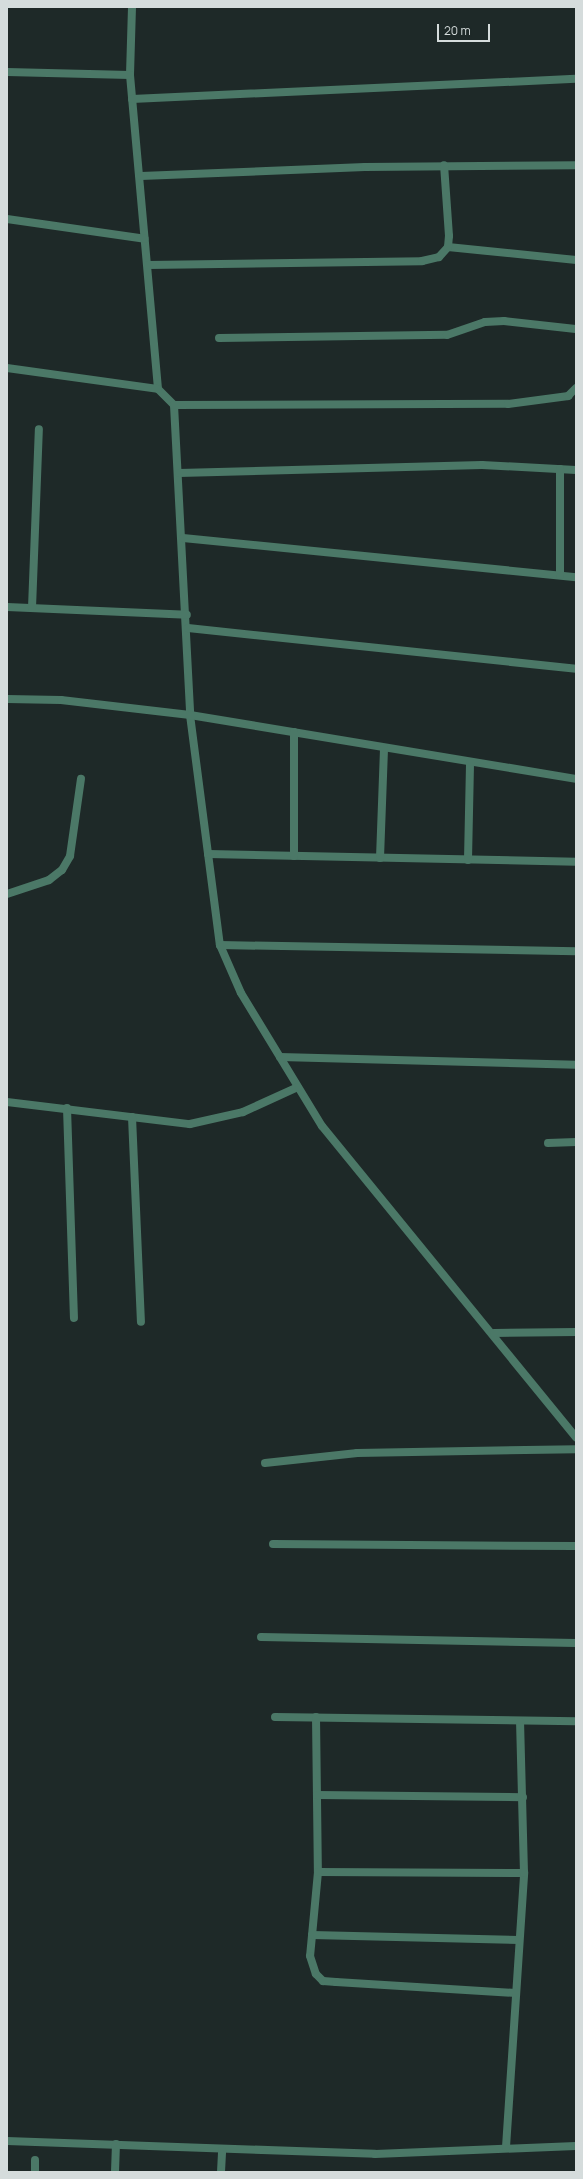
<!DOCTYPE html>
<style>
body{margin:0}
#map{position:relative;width:583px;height:2179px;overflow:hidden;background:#1e2928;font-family:Manrope,sans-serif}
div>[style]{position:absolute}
.street>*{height:8px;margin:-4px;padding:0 4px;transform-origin:4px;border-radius:4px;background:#4b7867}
span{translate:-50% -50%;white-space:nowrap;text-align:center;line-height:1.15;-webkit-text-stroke:4px #1e2928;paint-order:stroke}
.frame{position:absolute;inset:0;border:8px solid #d5dcdc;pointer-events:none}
.scale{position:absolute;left:437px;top:24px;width:53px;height:18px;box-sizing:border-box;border:2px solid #d5dcdc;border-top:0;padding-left:5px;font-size:12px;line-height:14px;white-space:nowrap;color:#d5dcdc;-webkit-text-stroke:3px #1e2928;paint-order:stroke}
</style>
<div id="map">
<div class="street">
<div style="left:132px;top:7px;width:68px;rotate:91.7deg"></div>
<div style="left:130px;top:75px;width:315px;rotate:84.9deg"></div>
<div style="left:158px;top:389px;width:23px;rotate:45deg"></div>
<div style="left:174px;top:405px;width:310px;rotate:87deg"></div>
<div style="left:190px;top:715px;width:232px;rotate:82.6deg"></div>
<div style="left:220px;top:945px;width:52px;rotate:66.4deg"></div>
<div style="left:241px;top:993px;width:156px;rotate:58.7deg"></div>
<div style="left:322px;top:1126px;width:402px;rotate:50.8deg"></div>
<div style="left:7px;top:72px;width:123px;rotate:1.4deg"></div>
<div style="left:132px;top:99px;width:444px;rotate:-2.6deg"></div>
<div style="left:141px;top:176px;width:224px;rotate:-2.3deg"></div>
<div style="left:365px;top:167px;width:211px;rotate:-0.5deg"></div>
<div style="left:7px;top:219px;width:139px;rotate:8.2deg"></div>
<div style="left:448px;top:247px;width:129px;rotate:5.8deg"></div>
<div style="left:148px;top:265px;width:274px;rotate:-0.8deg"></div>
<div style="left:422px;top:261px;width:17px;rotate:-13deg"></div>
<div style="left:439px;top:257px;width:13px;rotate:-48deg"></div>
<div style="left:448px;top:247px;width:11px;rotate:-85deg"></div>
<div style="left:449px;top:236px;width:71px;rotate:-94deg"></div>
<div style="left:219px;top:338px;width:228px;rotate:-0.8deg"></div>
<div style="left:447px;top:335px;width:40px;rotate:-18.9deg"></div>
<div style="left:485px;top:322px;width:19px;rotate:-3deg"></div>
<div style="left:504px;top:321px;width:72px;rotate:6.3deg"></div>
<div style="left:7px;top:368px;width:152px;rotate:7.9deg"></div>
<div style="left:174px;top:405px;width:334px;rotate:-0.2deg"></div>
<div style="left:508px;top:404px;width:61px;rotate:-7.6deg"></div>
<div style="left:568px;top:396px;width:11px;rotate:-45deg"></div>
<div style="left:179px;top:473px;width:303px;rotate:-1.5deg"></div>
<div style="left:482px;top:465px;width:94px;rotate:3deg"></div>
<div style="left:183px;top:538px;width:395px;rotate:5.7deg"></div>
<div style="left:560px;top:575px;width:106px;rotate:-90deg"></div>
<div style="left:7px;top:607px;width:180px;rotate:2.5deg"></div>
<div style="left:32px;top:608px;width:179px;rotate:-87.8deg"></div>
<div style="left:188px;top:628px;width:390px;rotate:6deg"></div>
<div style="left:7px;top:699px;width:54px;rotate:1.1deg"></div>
<div style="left:61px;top:700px;width:130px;rotate:6.6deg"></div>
<div style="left:190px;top:715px;width:391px;rotate:9.4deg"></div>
<div style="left:208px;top:854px;width:368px;rotate:1.2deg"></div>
<div style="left:294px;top:856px;width:124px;rotate:-90deg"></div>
<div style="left:380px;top:858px;width:110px;rotate:-87.9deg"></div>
<div style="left:468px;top:860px;width:98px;rotate:-88.8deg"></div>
<div style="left:7px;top:894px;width:44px;rotate:-18.4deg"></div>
<div style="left:49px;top:880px;width:16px;rotate:-38deg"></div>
<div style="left:62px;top:870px;width:16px;rotate:-60deg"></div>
<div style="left:70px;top:856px;width:78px;rotate:-81.9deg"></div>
<div style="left:220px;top:945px;width:356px;rotate:1deg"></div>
<div style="left:280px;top:1057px;width:296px;rotate:1.5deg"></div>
<div style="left:7px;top:1102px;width:184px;rotate:6.9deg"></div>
<div style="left:190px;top:1124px;width:54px;rotate:-12.8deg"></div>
<div style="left:243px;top:1112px;width:60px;rotate:-24.4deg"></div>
<div style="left:67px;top:1108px;width:210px;rotate:88.1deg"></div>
<div style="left:132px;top:1117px;width:205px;rotate:87.5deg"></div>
<div style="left:548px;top:1143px;width:28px;rotate:-2deg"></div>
<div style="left:494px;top:1333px;width:82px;rotate:-0.7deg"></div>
<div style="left:265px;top:1463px;width:93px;rotate:-6.2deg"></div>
<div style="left:357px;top:1453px;width:219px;rotate:-1deg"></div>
<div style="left:273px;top:1544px;width:303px;rotate:0.4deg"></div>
<div style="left:261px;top:1637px;width:315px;rotate:1.1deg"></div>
<div style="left:275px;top:1717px;width:301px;rotate:0.8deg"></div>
<div style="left:316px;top:1717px;width:155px;rotate:89.3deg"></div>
<div style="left:318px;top:1872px;width:84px;rotate:95.4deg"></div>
<div style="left:310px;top:1956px;width:19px;rotate:72deg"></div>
<div style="left:316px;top:1974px;width:10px;rotate:45deg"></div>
<div style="left:323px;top:1981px;width:13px;rotate:4deg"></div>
<div style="left:336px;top:1982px;width:180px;rotate:3.5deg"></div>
<div style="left:317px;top:1795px;width:206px;rotate:0.6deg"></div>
<div style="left:318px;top:1872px;width:206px;rotate:0.3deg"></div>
<div style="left:312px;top:1935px;width:207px;rotate:1.4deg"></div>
<div style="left:7px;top:2141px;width:368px;rotate:2deg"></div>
<div style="left:375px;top:2154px;width:201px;rotate:-2.3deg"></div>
<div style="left:506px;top:2147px;width:275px;rotate:-86.2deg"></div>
<div style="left:524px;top:1873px;width:151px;rotate:-91.5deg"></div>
<div style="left:35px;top:2172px;width:12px;rotate:-90deg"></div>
<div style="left:115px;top:2172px;width:28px;rotate:-88deg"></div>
<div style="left:221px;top:2172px;width:22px;rotate:-87deg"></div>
</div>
<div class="frame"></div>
<div class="scale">20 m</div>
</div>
